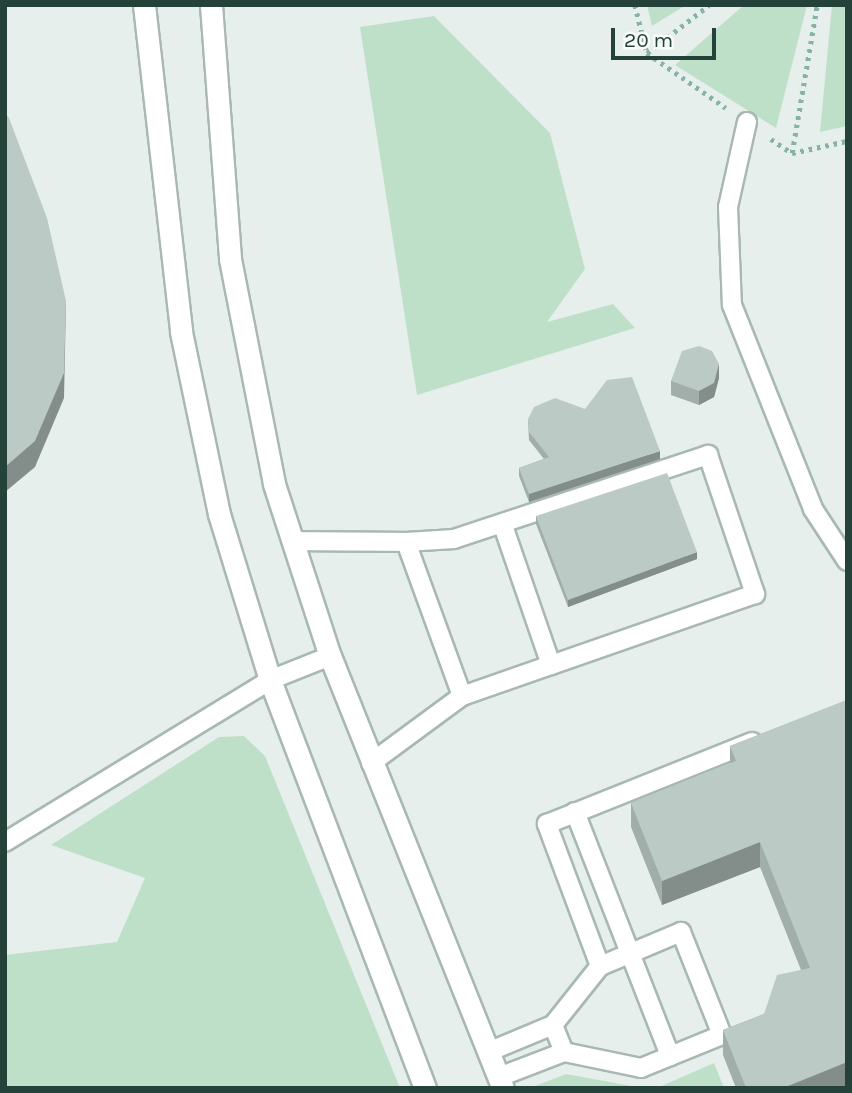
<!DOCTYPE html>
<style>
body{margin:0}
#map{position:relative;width:852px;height:1093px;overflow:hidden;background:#e6efeb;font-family:Karla,sans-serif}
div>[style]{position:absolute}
.green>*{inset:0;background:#bfe0c8}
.path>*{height:4.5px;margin-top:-2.25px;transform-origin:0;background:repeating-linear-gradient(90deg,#86b3a5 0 3.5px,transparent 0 8.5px)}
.roads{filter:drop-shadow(2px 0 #a8b8b2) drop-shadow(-2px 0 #a8b8b2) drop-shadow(0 2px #a8b8b2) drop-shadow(0 -2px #a8b8b2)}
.lane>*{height:18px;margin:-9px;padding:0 9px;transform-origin:9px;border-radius:9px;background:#fff}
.secondary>*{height:21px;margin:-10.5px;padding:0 10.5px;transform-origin:10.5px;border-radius:10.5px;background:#fff}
.wall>*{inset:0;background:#a1aea9}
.shaded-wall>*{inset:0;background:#838d89}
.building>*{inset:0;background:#bbcac4}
span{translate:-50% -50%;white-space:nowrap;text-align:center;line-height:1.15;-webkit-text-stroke:5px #f7fbf9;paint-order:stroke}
.frame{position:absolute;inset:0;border:7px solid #24423a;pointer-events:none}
.scale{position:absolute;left:611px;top:28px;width:105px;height:32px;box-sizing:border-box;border:4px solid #24423a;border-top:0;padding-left:9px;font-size:21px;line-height:24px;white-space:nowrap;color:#24423a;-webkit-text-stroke:5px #f7fbf9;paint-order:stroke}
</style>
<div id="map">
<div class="green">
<div style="clip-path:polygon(647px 5px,686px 5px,652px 26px)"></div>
<div style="clip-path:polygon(744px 5px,807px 5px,776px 128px,675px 65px)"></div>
<div style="clip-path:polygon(832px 5px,847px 5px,847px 126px,820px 132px)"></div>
<div style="clip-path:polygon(434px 16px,550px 133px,585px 269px,547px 322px,613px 304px,635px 328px,417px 395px,360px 27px)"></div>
<div style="clip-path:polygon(244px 736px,265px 756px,400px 1088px,5px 1088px,5px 955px,117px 942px,145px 878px,51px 845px,219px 737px)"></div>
<div style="clip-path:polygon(714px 1063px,724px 1088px,657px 1088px)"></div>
<div style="clip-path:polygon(566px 1074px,642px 1088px,535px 1086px)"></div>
</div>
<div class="path">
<div style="left:635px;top:5px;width:49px;rotate:76deg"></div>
<div style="left:647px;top:53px;width:96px;rotate:34.8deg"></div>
<div style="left:647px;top:53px;width:78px;rotate:-37.7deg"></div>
<div style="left:771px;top:139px;width:25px;rotate:34deg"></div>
<div style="left:792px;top:153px;width:56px;rotate:-12.3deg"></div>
<div style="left:792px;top:153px;width:150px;rotate:-80.4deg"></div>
</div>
<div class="roads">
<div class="lane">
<div style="left:747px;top:122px;width:87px;rotate:102.6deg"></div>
<div style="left:728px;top:207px;width:98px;rotate:87.7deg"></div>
<div style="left:732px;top:305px;width:219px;rotate:68.3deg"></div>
<div style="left:813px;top:509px;width:62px;rotate:56.8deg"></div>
<div style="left:293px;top:541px;width:113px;rotate:0.5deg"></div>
<div style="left:406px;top:542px;width:164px;rotate:70deg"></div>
<div style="left:462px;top:696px;width:113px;rotate:143.6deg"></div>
<div style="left:406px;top:542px;width:48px;rotate:-3.6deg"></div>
<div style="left:454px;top:539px;width:268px;rotate:-18.3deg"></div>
<div style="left:708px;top:455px;width:147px;rotate:71.3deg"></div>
<div style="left:755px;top:594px;width:216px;rotate:160.8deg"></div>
<div style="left:462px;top:696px;width:94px;rotate:-19.2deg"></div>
<div style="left:551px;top:665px;width:150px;rotate:-109deg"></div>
<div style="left:575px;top:812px;width:262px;rotate:68.7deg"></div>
<div style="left:5px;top:842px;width:311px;rotate:-31.4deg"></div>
<div style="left:270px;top:680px;width:65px;rotate:-21.8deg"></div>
<div style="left:553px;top:1025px;width:75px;rotate:-51.5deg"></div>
<div style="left:600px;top:966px;width:152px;rotate:-110.5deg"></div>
<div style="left:547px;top:824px;width:221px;rotate:-21.8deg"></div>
<div style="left:488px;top:1052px;width:70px;rotate:-22.6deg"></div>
<div style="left:553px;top:1025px;width:29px;rotate:68deg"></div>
<div style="left:499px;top:1077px;width:70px;rotate:-21deg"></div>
<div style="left:564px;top:1052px;width:79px;rotate:11.7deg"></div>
<div style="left:641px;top:1068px;width:87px;rotate:-22.2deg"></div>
<div style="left:722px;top:1035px;width:111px;rotate:-111.7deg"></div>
<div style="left:681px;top:932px;width:88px;rotate:157.2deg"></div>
</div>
<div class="secondary">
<div style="left:144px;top:5px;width:329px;rotate:83.5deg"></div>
<div style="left:181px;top:332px;width:186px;rotate:78.2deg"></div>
<div style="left:219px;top:514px;width:174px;rotate:72.9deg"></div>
<div style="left:270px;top:680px;width:436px;rotate:69.2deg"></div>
<div style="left:211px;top:5px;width:255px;rotate:85.7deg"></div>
<div style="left:230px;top:259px;width:229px;rotate:78.9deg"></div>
<div style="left:274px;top:484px;width:181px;rotate:72deg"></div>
<div style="left:330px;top:656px;width:465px;rotate:68.2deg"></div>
</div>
</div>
<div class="wall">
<div style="clip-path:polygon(719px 378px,714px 397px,699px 405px,671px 395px,671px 381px)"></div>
<div style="clip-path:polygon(528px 419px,660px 459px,529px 502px,519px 476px,519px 468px,544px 459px,529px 440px)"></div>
<div style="clip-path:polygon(536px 516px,697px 559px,568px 607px,536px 524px)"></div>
<div style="clip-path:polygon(847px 700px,845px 1088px,736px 1088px,723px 1055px,723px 1030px,764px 1014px,801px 970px,760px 867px,662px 905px,631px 827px,631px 803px,730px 764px,730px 746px)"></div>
</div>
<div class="shaded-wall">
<div style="clip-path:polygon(66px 301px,64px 398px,35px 467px,5px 492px,5px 467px)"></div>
<div style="clip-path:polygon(719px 364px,719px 378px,714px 397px,699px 405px,699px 391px)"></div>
<div style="clip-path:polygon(660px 451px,660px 459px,529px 502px,529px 494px)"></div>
<div style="clip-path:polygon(697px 552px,697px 559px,568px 607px,568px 600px)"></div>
<div style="clip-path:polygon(760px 842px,760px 867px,662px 905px,662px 881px)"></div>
<div style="clip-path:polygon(847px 1062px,847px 1087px,845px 1088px,783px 1088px)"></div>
</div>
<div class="building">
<div style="clip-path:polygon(5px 113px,9px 118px,47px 218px,66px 301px,64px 373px,35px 441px,5px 467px)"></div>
<div style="clip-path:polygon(699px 346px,712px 351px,719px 364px,714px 383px,699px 391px,671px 381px,682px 351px)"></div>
<div style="clip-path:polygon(632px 377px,660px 451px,529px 494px,519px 468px,549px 457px,529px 432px,528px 419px,534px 407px,555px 398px,585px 409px,607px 380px)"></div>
<div style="clip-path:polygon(667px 473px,697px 552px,568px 600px,536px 516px)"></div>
<div style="clip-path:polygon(847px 700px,847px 1062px,783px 1088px,746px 1088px,723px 1030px,764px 1014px,777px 975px,810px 968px,760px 842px,662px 881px,631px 803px,736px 761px,730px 746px)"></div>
</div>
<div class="frame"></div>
<div class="scale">20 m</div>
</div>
